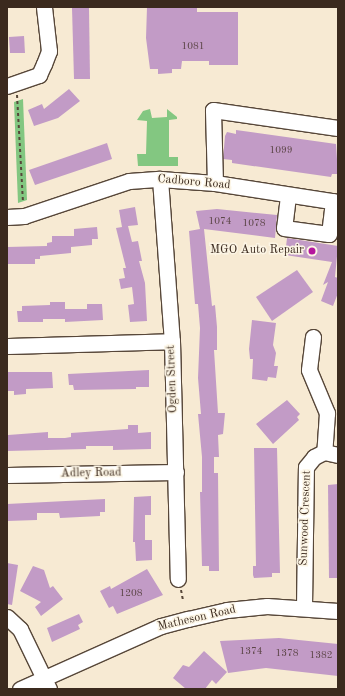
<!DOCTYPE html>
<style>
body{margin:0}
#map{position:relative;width:345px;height:696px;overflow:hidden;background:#f7ead3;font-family:"Old Standard TT",serif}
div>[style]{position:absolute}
.green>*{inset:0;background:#83c781}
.building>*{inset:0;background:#c29bc6}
.path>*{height:2px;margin-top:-1px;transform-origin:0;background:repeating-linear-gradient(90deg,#574739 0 3px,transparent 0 6px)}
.roads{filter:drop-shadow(1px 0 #574739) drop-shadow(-1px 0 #574739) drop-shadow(0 1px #574739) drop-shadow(0 -1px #574739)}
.minor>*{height:15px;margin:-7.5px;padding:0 7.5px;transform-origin:7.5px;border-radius:7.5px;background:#fff}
.dots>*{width:11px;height:11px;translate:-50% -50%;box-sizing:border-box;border:2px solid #fcf5e5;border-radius:50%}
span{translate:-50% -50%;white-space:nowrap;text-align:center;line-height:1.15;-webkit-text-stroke:3px #fcf5e5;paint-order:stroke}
.number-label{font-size:10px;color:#5d4648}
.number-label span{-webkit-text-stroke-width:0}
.street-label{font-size:12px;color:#3b2a1e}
.poi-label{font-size:12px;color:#3b2a1e}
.right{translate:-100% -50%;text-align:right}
.frame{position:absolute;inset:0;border:8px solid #3b2a1e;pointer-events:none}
</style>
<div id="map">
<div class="green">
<div style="clip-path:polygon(23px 99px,27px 200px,18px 203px,14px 102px)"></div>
<div style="clip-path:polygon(150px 109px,152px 118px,167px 117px,167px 109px,177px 117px,177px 119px,169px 120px,169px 157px,178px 157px,178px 166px,138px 166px,137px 154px,146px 154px,147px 121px,137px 120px,143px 111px)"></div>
</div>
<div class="building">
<div style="clip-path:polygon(147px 7px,197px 8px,197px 12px,238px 12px,238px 65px,209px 65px,209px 61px,182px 61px,181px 69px,172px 69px,172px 73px,158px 74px,158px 69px,150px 69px,146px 38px)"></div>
<div style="clip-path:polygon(72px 8px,89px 8px,90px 79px,74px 79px)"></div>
<div style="clip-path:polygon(24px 36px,25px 53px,10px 53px,9px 37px)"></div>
<div style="clip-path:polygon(69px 89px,80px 101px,58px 118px,34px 126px,28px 110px,42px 104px,44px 109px)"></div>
<div style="clip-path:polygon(236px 130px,336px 144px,338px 174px,332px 174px,331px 177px,232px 163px,232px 160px,223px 159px,225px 136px,227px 132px,236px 134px)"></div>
<div style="clip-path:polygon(107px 143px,112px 159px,35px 185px,29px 170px)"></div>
<div style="clip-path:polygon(135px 207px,138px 225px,128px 226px,132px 242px,138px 241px,142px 261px,139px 261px,145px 283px,147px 321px,130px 322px,128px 305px,134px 304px,132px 287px,121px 289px,119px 279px,125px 278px,123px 268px,126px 268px,116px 228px,122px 227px,119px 210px)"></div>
<div style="clip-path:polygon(217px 209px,277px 215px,275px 238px,204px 229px,212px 306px,215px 305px,217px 327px,217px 350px,214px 350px,218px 413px,225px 413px,223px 434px,218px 435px,219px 457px,214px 457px,214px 473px,218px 473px,219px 571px,209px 571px,209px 566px,202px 566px,200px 492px,202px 492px,202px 457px,198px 414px,201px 414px,198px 378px,200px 328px,198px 304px,195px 304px,189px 231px,200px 229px,196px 211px)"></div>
<div style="clip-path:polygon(97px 227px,98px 239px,92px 239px,92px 245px,71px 247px,71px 253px,40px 256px,40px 259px,35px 259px,35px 264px,7px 264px,7px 247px,47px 246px,47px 243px,52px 242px,52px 236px,74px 236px,74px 229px)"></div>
<div style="clip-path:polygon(287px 238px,338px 246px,335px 277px,338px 278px,338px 293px,333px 306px,321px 301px,328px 282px,323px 285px,332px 262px,285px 255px)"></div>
<div style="clip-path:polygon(297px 270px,313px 292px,272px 321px,256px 297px)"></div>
<div style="clip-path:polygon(50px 302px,65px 302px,65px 309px,87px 309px,87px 304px,102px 304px,103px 320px,65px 322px,65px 319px,43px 319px,43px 322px,18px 322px,17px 311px,22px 311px,22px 306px,50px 305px)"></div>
<div style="clip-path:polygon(252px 320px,276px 323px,273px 345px,276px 353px,274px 366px,278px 366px,276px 378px,268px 377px,267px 381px,252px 379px,253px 359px,250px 359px,249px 349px)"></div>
<div style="clip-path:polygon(149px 370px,149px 387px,136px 387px,136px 389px,74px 390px,73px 385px,69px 385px,68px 374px)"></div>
<div style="clip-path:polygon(7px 372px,52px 372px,53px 388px,26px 389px,26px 394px,14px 395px,14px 391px,7px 391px)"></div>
<div style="clip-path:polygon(287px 400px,300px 414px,297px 417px,299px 420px,273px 444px,256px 424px)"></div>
<div style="clip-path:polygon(128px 425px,138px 425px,138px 433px,151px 432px,151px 449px,113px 450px,113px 446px,86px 446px,86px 449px,7px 451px,8px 435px,48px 432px,48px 438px,65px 438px,71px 437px,71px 433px,128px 429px)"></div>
<div style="clip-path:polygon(254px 448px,277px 448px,280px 573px,272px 573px,272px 577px,254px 578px,253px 575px,253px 566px,256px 566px)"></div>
<div style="clip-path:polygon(338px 484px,338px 578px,329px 578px,328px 485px)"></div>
<div style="clip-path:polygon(151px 496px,151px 515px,145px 515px,145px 540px,152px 540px,152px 560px,136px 561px,135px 542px,133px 542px,134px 497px)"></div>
<div style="clip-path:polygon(105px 499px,105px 512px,100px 512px,100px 516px,60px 518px,59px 513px,37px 513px,37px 520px,7px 521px,7px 504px)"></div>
<div style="clip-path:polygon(7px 563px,18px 565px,12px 605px,7px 604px)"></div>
<div style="clip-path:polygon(33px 566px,44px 570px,50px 588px,53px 586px,63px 599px,41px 616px,35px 607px,41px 602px,20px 591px)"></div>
<div style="clip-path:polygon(147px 569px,163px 595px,117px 614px,113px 606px,109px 608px,100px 591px,110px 586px,111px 589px)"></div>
<div style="clip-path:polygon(79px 614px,83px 622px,78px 625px,80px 629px,52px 642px,47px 628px)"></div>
<div style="clip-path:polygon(279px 638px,338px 644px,338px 676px,266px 668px,228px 673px,220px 641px)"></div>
<div style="clip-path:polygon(204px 651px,227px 672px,216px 684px,212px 680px,205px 689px,186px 689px,173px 678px,183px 665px,189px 667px)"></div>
</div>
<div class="path">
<div style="left:17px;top:95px;width:108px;rotate:86.8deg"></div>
<div style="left:181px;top:590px;width:10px;rotate:79deg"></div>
</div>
<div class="roads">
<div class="minor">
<div style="left:7px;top:86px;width:34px;rotate:-19deg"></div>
<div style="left:39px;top:75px;width:12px;rotate:-66deg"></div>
<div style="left:44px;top:64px;width:14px;rotate:-69deg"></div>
<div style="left:49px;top:51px;width:44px;rotate:-96.5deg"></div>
<div style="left:160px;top:179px;width:162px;rotate:85.8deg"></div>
<div style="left:172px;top:341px;width:238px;rotate:88.6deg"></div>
<div style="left:215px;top:183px;width:73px;rotate:-91.6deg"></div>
<div style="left:213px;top:110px;width:126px;rotate:8.2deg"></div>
<div style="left:288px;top:196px;width:32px;rotate:97deg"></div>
<div style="left:284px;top:228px;width:45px;rotate:7.6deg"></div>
<div style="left:329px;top:234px;width:33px;rotate:-83deg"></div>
<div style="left:7px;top:217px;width:17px;rotate:-3deg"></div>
<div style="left:24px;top:216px;width:111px;rotate:-18.4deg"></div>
<div style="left:129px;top:181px;width:31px;rotate:-4deg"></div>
<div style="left:160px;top:179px;width:55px;rotate:4.2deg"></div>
<div style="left:215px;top:183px;width:124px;rotate:8.8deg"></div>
<div style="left:313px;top:337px;width:33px;rotate:97deg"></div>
<div style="left:309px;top:370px;width:47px;rotate:67.3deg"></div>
<div style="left:327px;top:413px;width:39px;rotate:94deg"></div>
<div style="left:7px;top:346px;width:165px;rotate:-1.7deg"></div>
<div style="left:7px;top:475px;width:169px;rotate:-1deg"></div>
<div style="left:304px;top:607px;width:140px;rotate:-89.2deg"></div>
<div style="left:306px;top:467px;width:13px;rotate:-51deg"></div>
<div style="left:314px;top:457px;width:11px;rotate:-27deg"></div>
<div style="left:324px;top:452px;width:14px;rotate:12deg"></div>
<div style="left:7px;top:617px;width:18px;rotate:43deg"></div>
<div style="left:20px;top:629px;width:67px;rotate:64.2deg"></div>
<div style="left:20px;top:689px;width:154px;rotate:-24.1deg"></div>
<div style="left:161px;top:626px;width:28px;rotate:-15deg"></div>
<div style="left:188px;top:619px;width:40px;rotate:-13deg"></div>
<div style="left:227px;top:610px;width:40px;rotate:-5.7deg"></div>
<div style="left:267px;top:606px;width:71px;rotate:4deg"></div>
</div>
</div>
<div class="dots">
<div style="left:312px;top:251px;background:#b5179e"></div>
</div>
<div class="number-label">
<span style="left:193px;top:47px">1081</span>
<span style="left:281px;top:151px">1099</span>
<span style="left:220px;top:222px">1074</span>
<span style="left:254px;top:224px">1078</span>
<span style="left:131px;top:594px">1208</span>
<span style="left:251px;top:652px">1374</span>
<span style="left:287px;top:654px">1378</span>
<span style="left:321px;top:656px">1382</span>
</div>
<div class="street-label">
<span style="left:194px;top:183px;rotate:5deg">Cadboro Road</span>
<span style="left:173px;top:379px;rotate:-92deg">Ogden Street</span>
<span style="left:91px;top:474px;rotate:-1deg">Adley Road</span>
<span style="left:306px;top:518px;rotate:-88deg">Sunwood Crescent</span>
<span style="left:197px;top:619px;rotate:-13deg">Matheson Road</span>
</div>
<div class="poi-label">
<span class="right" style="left:304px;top:251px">MGO Auto Repair</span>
</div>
<div class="frame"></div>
</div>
